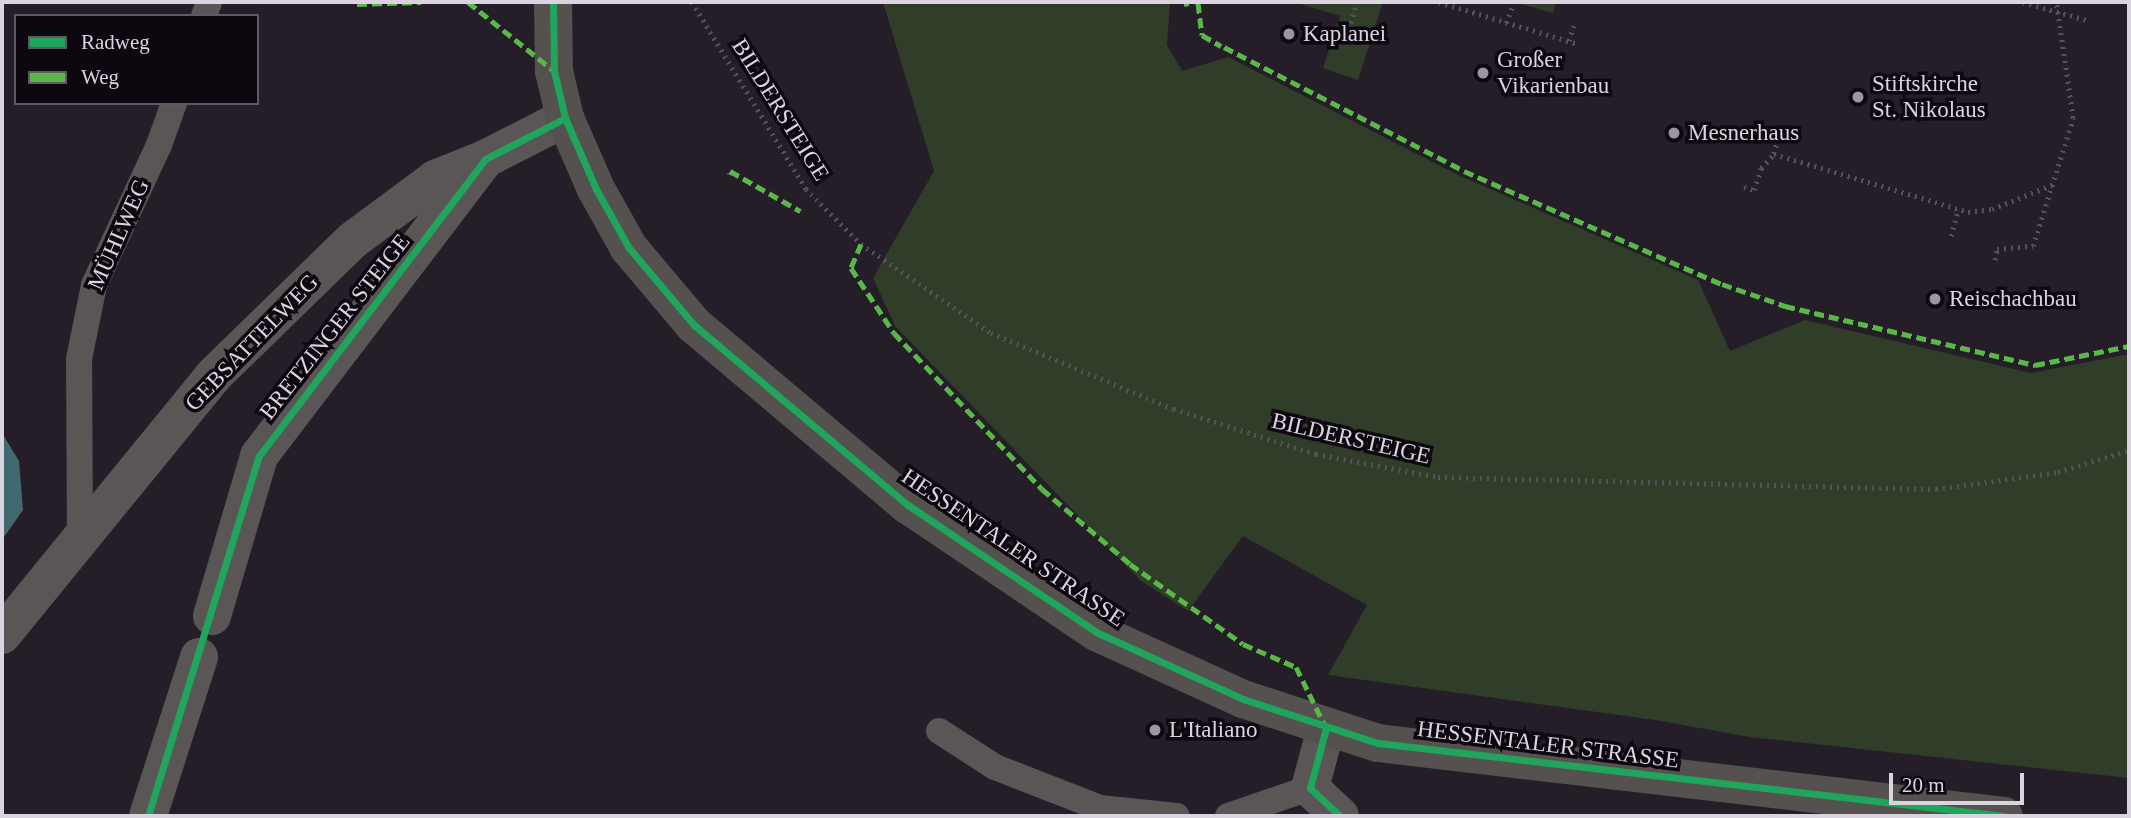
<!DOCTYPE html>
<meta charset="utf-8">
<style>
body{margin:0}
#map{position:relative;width:2131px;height:818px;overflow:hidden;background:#251e29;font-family:Georgia,serif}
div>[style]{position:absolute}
.green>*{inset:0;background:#2f3d29}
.water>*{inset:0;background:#406970}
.path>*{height:4.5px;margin-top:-2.25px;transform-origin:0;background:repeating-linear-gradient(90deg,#575255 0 2px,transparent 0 7px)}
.lane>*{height:26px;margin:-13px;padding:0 13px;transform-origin:13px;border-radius:13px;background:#5a5656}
.street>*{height:38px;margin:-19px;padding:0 19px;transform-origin:19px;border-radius:19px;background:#5a5656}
.secondary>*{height:38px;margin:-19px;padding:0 19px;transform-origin:19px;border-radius:19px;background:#55514e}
.quiet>*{height:5px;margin-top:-2.5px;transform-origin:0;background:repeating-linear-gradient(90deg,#58b947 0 10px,transparent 0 15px)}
.cycleway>*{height:7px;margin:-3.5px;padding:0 3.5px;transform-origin:3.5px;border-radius:3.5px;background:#20a55d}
.dots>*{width:19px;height:19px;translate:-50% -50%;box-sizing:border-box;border:4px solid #0d070f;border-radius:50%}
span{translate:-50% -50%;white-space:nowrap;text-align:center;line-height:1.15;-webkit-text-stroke:7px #0d070f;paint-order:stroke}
.poi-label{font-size:23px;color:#dcd3e0}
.left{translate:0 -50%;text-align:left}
.street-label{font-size:23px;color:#dcd3e0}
.frame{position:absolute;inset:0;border:4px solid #dcd3e0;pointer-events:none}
.legend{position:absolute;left:14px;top:14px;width:245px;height:91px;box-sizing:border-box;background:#0d070f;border:2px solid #605963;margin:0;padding:9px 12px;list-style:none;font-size:21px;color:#dcd3e0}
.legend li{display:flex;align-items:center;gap:14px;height:35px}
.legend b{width:35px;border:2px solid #605963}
.scale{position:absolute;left:1889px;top:773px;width:135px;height:32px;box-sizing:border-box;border:4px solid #dcd3e0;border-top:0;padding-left:9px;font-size:21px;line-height:24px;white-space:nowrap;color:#dcd3e0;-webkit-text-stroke:5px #0d070f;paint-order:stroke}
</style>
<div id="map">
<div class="green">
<div style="clip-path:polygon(883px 2px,1170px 2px,1167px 45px,1182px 71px,1228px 57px,1456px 174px,1698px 280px,1730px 351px,1805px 320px,2031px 373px,2129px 354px,2129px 778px,1750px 737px,1655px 720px,1328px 675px,1367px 605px,1243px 536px,1188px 611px,1141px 581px,895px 326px,873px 278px,934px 171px)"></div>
<div style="clip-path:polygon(1294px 2px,1383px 2px,1358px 80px,1323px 68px,1340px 16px)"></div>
<div style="clip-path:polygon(1514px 2px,1556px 2px,1553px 13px)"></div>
</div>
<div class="water">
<div style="clip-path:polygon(2px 433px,19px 461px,23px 510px,2px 540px)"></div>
</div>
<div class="path">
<div style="left:692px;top:2px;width:219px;rotate:58.6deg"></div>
<div style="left:806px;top:189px;width:78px;rotate:45deg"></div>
<div style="left:861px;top:244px;width:158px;rotate:34.4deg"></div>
<div style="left:991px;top:333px;width:198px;rotate:22.6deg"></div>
<div style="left:1174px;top:409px;width:149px;rotate:17.6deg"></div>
<div style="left:1316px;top:454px;width:124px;rotate:10.7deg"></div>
<div style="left:1438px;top:477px;width:498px;rotate:1.4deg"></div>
<div style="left:1936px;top:489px;width:123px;rotate:-7.9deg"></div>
<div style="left:2058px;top:472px;width:74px;rotate:-17.2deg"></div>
<div style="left:1439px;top:2px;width:145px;rotate:16.8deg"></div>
<div style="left:2023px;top:2px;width:70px;rotate:15.8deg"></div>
<div style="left:1506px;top:23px;width:22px;rotate:-69deg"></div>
<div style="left:1333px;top:39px;width:12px;rotate:20deg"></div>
<div style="left:1344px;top:43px;width:43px;rotate:-72.4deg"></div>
<div style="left:1569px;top:41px;width:17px;rotate:-73deg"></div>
<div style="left:1781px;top:132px;width:23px;rotate:108deg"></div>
<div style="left:1774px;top:154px;width:202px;rotate:16.6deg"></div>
<div style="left:1968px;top:212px;width:24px;rotate:-7deg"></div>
<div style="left:1992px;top:209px;width:65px;rotate:-21.8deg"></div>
<div style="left:729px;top:175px;width:4px;rotate:-76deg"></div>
<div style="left:1744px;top:187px;width:10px;rotate:17deg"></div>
<div style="left:1754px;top:190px;width:23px;rotate:-72deg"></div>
<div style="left:1761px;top:168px;width:19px;rotate:-47deg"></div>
<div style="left:1951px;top:236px;width:28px;rotate:-75deg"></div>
<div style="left:1995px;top:260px;width:11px;rotate:-80deg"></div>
<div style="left:1997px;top:249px;width:36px;rotate:-5deg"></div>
<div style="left:2033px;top:246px;width:134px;rotate:-72.6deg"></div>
<div style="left:2073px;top:118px;width:117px;rotate:-98.3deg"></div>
</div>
<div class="lane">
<div style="left:204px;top:16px;width:15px;rotate:-70deg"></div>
<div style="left:80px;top:538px;width:179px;rotate:-90.3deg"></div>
<div style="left:79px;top:359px;width:76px;rotate:-78.5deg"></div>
<div style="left:94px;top:285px;width:154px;rotate:-65.1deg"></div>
<div style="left:159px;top:145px;width:45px;rotate:-70.3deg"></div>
<div style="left:939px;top:731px;width:67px;rotate:32.7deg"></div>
<div style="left:995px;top:767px;width:113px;rotate:21.3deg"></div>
<div style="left:1100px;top:808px;width:77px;rotate:5.9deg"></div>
<div style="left:1228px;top:816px;width:87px;rotate:-18.9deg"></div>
</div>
<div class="street">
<div style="left:212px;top:616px;width:167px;rotate:-73.6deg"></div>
<div style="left:259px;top:456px;width:373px;rotate:-52.7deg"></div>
<div style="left:485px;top:159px;width:90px;rotate:-27.1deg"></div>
<div style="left:2px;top:635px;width:334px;rotate:-50.8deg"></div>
<div style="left:213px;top:376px;width:195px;rotate:-44.2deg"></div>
<div style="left:353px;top:240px;width:102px;rotate:-36.6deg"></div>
<div style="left:435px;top:179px;width:54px;rotate:-21.8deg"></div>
<div style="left:1326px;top:728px;width:62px;rotate:104.9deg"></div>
<div style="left:1310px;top:788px;width:41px;rotate:43deg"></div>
<div style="left:148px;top:816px;width:167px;rotate:-72.2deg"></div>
</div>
<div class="secondary">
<div style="left:553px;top:2px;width:69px;rotate:89.2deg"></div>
<div style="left:554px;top:71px;width:48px;rotate:76.8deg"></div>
<div style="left:565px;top:118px;width:77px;rotate:66.4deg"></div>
<div style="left:596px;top:189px;width:68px;rotate:60.8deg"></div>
<div style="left:629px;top:248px;width:101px;rotate:49.8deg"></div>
<div style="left:694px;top:325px;width:280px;rotate:40.1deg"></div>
<div style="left:908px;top:505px;width:227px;rotate:34deg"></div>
<div style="left:1096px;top:632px;width:162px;rotate:24.5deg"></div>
<div style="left:1243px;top:699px;width:142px;rotate:18.1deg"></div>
<div style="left:1378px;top:743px;width:630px;rotate:6.65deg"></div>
</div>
<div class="quiet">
<div style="left:468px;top:2px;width:110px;rotate:38.7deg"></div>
<div style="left:1186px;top:2px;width:4px;rotate:76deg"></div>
<div style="left:1198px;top:3px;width:32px;rotate:83deg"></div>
<div style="left:1202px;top:35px;width:22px;rotate:30deg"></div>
<div style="left:357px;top:4px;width:64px;rotate:-1.8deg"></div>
<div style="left:1224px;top:47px;width:270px;rotate:27.3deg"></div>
<div style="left:1464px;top:171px;width:282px;rotate:23.7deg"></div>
<div style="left:1722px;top:284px;width:67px;rotate:19.2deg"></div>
<div style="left:1785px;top:306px;width:257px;rotate:13.3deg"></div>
<div style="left:2035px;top:365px;width:96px;rotate:-11.4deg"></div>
<div style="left:730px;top:171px;width:81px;rotate:29.7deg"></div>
<div style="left:861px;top:244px;width:26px;rotate:113deg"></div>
<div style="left:851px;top:268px;width:78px;rotate:56.5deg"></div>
<div style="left:894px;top:333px;width:215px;rotate:46.5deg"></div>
<div style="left:1042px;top:489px;width:116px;rotate:40.4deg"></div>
<div style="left:1130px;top:564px;width:138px;rotate:35.3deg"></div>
<div style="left:1243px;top:644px;width:58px;rotate:23.5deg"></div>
<div style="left:1296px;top:667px;width:66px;rotate:63.8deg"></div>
</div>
<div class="cycleway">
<div style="left:553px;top:2px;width:69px;rotate:89.2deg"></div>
<div style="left:554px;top:71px;width:48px;rotate:76.8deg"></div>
<div style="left:565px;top:118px;width:77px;rotate:66.4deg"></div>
<div style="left:596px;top:189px;width:68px;rotate:60.8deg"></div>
<div style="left:629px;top:248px;width:101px;rotate:49.8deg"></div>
<div style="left:694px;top:325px;width:280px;rotate:40.1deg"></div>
<div style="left:908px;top:505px;width:227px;rotate:34deg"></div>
<div style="left:1096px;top:632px;width:162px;rotate:24.5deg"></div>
<div style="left:1243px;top:699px;width:142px;rotate:18.1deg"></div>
<div style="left:1378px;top:743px;width:630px;rotate:6.65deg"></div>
<div style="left:1326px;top:728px;width:62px;rotate:104.9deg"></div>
<div style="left:1310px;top:788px;width:41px;rotate:43deg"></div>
<div style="left:148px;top:816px;width:377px;rotate:-72.9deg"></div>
<div style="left:259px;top:456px;width:373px;rotate:-52.7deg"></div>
<div style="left:485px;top:159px;width:90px;rotate:-27.1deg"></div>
</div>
<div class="dots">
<div style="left:1289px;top:34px;background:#9c94a0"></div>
<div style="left:1483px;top:73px;background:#9c94a0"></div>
<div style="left:1858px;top:97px;background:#9c94a0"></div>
<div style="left:1674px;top:133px;background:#9c94a0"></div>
<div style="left:1935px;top:299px;background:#9c94a0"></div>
<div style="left:1155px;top:730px;background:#9c94a0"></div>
</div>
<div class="poi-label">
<span class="left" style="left:1303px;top:34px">Kaplanei</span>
<span class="left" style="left:1497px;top:73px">Großer<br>Vikarienbau</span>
<span class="left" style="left:1872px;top:97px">Stiftskirche<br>St. Nikolaus</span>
<span class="left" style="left:1688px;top:133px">Mesnerhaus</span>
<span class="left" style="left:1949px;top:299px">Reischachbau</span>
<span class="left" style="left:1169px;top:730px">L'Italiano</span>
</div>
<div class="street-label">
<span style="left:780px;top:110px;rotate:58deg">BILDERSTEIGE</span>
<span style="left:119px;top:235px;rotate:-66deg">MÜHLWEG</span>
<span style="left:335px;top:327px;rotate:-52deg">BRETZINGER STEIGE</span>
<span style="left:252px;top:343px;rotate:-46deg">GEBSATTELWEG</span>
<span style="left:1351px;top:439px;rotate:13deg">BILDERSTEIGE</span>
<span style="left:1013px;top:548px;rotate:34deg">HESSENTALER STRASSE</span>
<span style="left:1548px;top:745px;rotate:7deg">HESSENTALER STRASSE</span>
</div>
<div class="frame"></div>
<ul class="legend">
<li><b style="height:9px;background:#20a55d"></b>Radweg</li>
<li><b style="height:9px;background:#58b947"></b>Weg</li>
</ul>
<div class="scale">20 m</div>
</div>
